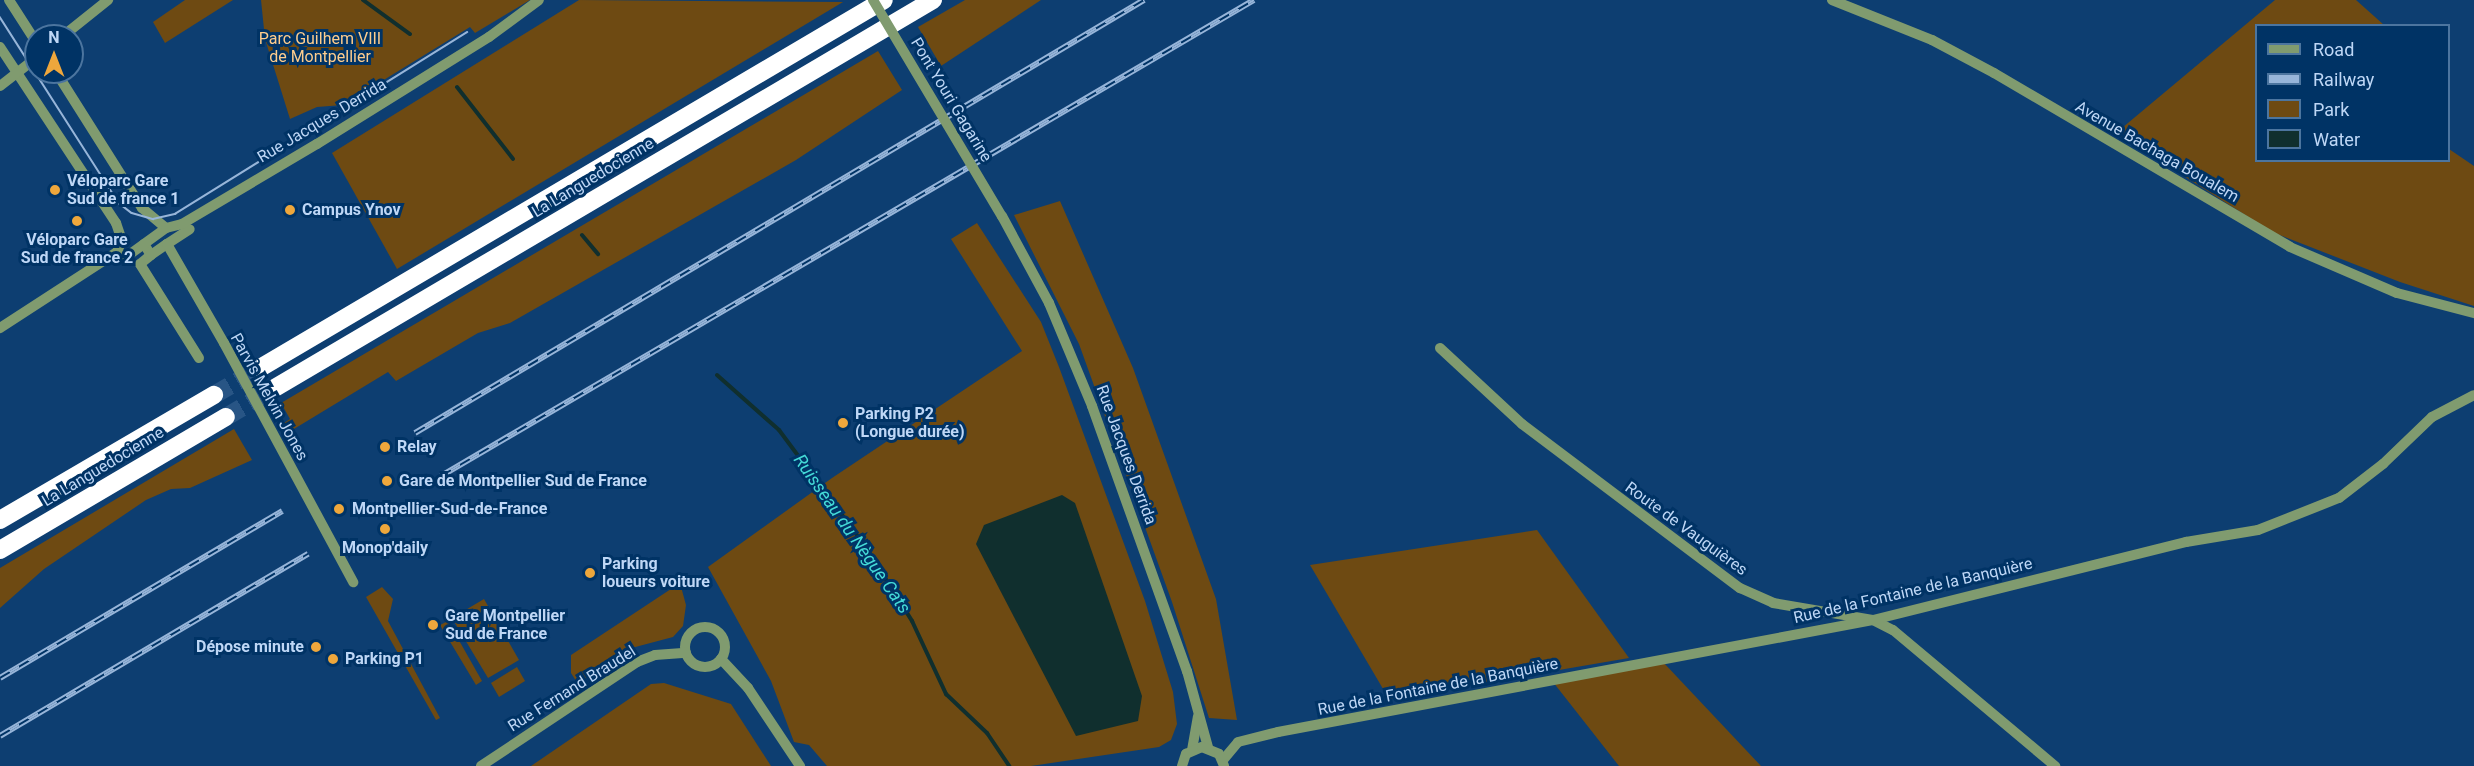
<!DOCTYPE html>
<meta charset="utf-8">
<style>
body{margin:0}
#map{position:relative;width:2474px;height:766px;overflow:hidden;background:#0d3e71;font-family:Roboto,sans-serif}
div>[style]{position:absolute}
.green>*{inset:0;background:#6e4a12}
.water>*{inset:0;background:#102f2e}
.stream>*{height:4px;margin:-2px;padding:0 2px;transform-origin:2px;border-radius:2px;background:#102f2e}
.highway-tunnel>*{height:18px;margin-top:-9px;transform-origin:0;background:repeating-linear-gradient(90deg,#285585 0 18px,transparent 0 27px)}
.minor>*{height:10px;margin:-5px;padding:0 5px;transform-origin:5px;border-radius:5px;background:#809b6f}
.minor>.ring{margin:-5px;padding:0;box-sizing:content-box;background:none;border:10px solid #809b6f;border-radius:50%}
.highway>*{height:18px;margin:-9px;padding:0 9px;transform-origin:9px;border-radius:9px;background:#fff}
.tram>*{height:1.5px;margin:-0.75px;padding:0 0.75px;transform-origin:0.75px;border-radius:0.75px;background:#97b5d9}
.rail>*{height:6px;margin-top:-3px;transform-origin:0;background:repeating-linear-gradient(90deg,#003365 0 11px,#97b5d9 0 22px);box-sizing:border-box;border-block:2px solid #97b5d9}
.minor-bridge>*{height:10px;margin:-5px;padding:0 5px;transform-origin:5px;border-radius:5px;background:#809b6f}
.dots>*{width:16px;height:16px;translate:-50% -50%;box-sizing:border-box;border:3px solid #003365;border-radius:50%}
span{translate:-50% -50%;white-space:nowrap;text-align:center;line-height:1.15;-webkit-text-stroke:6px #003365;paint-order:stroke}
.park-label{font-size:16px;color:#fecd8d}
.street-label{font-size:16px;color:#bed7f6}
.poi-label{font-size:16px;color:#bed7f6;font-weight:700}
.left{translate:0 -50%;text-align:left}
.right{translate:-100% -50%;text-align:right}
.water-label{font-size:18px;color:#44dad7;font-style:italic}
.legend{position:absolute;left:2255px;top:24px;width:195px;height:138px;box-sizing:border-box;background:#003365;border:2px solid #4c759f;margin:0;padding:8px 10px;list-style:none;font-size:18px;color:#bed7f6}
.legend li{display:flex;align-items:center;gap:12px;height:30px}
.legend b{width:30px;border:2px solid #4c759f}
.north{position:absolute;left:24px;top:24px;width:60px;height:60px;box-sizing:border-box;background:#003365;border:2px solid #4c759f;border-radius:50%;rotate:0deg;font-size:16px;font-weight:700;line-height:24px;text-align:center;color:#bed7f6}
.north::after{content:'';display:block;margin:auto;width:21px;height:27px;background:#eea73c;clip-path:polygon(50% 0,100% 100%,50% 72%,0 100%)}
</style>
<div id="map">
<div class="green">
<div style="clip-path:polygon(185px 0,233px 0,165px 43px,153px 22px)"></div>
<div style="clip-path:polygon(261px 0,530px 0,475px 33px,470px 27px,343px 105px,317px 107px,290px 119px,265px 39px)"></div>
<div style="clip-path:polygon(579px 0,843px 2px,397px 269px,332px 153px)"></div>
<div style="clip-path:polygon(965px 0,1041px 0,941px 66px,918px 27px)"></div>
<div style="clip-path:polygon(2275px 0,2356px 0,2384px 25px,2256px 26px,2256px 160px,2448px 160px,2449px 149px,2474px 166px,2474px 306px,2400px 282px,2272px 232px,2116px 133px)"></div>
<div style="clip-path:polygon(878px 51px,902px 90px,796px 160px,510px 323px,478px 333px,396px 381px,388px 372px,284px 435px,278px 427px,290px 419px,281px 403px)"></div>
<div style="clip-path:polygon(1060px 201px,1133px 368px,1216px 599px,1237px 720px,1209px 718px,1172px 602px,1079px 344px,1014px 215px)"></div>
<div style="clip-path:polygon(977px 223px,1041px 322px,1059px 367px,1145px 601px,1173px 692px,1177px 724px,1171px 740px,1159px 747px,1031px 766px,827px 766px,809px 745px,794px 742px,771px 681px,708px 567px,832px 478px,1022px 351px,951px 239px)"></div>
<div style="clip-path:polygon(234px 429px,252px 460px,190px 488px,171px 489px,146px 500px,44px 569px,0 608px,0 568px)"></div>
<div style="clip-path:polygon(1537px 530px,1629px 658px,1389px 699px,1310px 565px)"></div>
<div style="clip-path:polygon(680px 583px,686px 605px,683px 626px,673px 637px,624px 650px,578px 684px,571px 673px,571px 655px)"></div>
<div style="clip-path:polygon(382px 587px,393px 599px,388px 621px,440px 718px,436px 720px,366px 597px)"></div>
<div style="clip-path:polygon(484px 599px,519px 660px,488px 678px,452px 618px)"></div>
<div style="clip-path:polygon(448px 621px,482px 681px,476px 685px,440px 625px)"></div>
<div style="clip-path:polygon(1663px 662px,1761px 766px,1619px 766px,1553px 682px)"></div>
<div style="clip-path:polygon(517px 667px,525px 681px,499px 697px,491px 683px)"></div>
<div style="clip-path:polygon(664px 683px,731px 704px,771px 766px,531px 766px,651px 684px)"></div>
</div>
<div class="water">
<div style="clip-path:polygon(1062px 495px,1075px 503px,1142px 696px,1138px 721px,1076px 736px,976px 544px,984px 525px)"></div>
</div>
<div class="stream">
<div style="left:363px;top:0;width:58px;rotate:35.9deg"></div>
<div style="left:457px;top:87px;width:91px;rotate:52.1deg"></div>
<div style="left:582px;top:235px;width:25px;rotate:50deg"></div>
<div style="left:717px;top:375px;width:83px;rotate:41.6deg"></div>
<div style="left:779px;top:430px;width:144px;rotate:53.4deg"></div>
<div style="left:865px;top:546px;width:89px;rotate:57.9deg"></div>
<div style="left:912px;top:621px;width:81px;rotate:65deg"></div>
<div style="left:946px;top:694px;width:57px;rotate:43.6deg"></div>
<div style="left:987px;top:733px;width:40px;rotate:56deg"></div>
</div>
<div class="highway-tunnel">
<div style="left:214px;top:395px;width:53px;rotate:-30.4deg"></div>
<div style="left:226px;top:417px;width:55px;rotate:-30.8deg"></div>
</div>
<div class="minor">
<div style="left:9px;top:0;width:50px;rotate:57.3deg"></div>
<div style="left:1832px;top:0;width:108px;rotate:21.8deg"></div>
<div style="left:1932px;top:40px;width:70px;rotate:28deg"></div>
<div style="left:1994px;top:73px;width:343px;rotate:30.4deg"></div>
<div style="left:2290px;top:247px;width:116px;rotate:23.3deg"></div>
<div style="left:2397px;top:293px;width:80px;rotate:14.6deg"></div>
<div style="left:63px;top:36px;width:58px;rotate:-38.7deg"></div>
<div style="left:0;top:47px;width:211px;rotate:56.6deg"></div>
<div style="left:116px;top:223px;width:18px;rotate:71deg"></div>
<div style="left:122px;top:240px;width:13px;rotate:113deg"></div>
<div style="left:117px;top:252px;width:140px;rotate:147deg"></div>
<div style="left:56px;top:72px;width:161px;rotate:57.7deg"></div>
<div style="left:142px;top:208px;width:31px;rotate:40deg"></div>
<div style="left:0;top:86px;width:46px;rotate:-37.9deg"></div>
<div style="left:1002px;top:216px;width:99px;rotate:61.6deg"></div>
<div style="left:1049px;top:303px;width:112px;rotate:67.3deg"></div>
<div style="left:1092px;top:406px;width:282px;rotate:70.3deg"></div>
<div style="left:1187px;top:671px;width:79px;rotate:74.6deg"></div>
<div style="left:144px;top:244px;width:13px;rotate:58deg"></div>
<div style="left:151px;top:255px;width:14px;rotate:141deg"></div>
<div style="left:140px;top:264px;width:111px;rotate:57.9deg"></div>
<div style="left:167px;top:244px;width:27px;rotate:-33deg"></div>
<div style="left:117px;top:252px;width:10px;rotate:29deg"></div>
<div style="left:126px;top:257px;width:49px;rotate:-35.9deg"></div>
<div style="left:166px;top:228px;width:16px;rotate:-14deg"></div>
<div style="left:182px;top:224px;width:157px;rotate:-30.7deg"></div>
<div style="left:317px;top:144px;width:203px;rotate:-31.9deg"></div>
<div style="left:489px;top:37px;width:62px;rotate:-36.5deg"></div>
<div style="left:151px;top:255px;width:19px;rotate:-35deg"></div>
<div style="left:167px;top:244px;width:114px;rotate:60.1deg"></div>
<div style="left:1440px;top:348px;width:112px;rotate:42.8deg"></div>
<div style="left:1522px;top:424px;width:273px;rotate:37deg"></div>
<div style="left:1740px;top:588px;width:36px;rotate:24deg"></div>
<div style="left:1773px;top:603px;width:101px;rotate:9.6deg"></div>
<div style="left:1873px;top:620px;width:22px;rotate:27deg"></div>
<div style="left:1893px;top:630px;width:212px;rotate:40deg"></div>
<div class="ring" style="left:685px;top:627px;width:30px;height:30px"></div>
<div style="left:721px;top:659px;width:40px;rotate:47deg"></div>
<div style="left:748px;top:688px;width:94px;rotate:56.3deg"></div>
<div style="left:1192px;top:750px;width:34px;rotate:-80deg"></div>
<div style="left:1223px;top:760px;width:23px;rotate:-50deg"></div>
<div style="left:1238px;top:742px;width:41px;rotate:-14deg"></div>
<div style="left:1278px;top:732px;width:605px;rotate:-10.66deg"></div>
<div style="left:1873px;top:620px;width:323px;rotate:-14deg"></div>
<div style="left:2186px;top:542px;width:73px;rotate:-9.5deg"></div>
<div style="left:2258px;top:530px;width:87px;rotate:-21.6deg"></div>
<div style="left:2339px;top:498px;width:56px;rotate:-37.7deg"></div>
<div style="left:2383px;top:464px;width:68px;rotate:-43.8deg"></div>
<div style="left:2432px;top:417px;width:47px;rotate:-27.6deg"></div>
<div style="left:481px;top:766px;width:187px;rotate:-33.7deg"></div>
<div style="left:637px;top:662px;width:19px;rotate:-21deg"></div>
<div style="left:655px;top:655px;width:31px;rotate:-4deg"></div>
<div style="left:1182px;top:766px;width:13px;rotate:-72deg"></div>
<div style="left:1186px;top:754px;width:17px;rotate:-24deg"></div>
<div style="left:1202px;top:747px;width:18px;rotate:22deg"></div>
<div style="left:1219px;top:754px;width:13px;rotate:67deg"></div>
</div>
<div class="highway">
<div style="left:260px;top:368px;width:724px;rotate:-30.53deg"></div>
<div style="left:273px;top:389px;width:766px;rotate:-30.51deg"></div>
<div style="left:0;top:520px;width:248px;rotate:-30.3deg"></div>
<div style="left:0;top:550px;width:262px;rotate:-30.5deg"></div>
</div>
<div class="tram">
<div style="left:0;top:17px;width:221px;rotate:57.4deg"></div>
<div style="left:119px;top:203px;width:16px;rotate:38deg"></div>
<div style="left:132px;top:213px;width:22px;rotate:16deg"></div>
<div style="left:153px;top:219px;width:23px;rotate:-13deg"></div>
<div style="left:175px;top:214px;width:344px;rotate:-31.9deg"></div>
</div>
<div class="rail">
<div style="left:415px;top:433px;width:848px;rotate:-30.71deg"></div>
<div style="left:441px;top:476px;width:942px;rotate:-30.35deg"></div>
<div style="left:0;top:678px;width:328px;rotate:-30.6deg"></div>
<div style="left:0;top:736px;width:358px;rotate:-30.6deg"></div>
</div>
<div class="minor-bridge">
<div style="left:873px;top:0;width:252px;rotate:59.2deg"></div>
<div style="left:224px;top:343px;width:272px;rotate:61.6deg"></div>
</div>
<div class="dots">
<div style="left:55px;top:190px;background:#eea73c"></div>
<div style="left:290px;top:210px;background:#eea73c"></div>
<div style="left:77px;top:221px;background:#eea73c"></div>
<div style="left:843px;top:423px;background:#eea73c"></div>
<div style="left:385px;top:447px;background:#eea73c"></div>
<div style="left:387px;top:481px;background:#eea73c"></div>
<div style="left:339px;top:509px;background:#eea73c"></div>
<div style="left:385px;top:529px;background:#eea73c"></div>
<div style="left:590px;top:573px;background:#eea73c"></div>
<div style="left:433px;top:625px;background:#eea73c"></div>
<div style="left:316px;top:647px;background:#eea73c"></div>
<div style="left:333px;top:659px;background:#eea73c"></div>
</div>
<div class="park-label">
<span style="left:320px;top:48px">Parc Guilhem VIII<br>de Montpellier</span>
</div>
<div class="street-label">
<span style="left:951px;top:100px;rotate:59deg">Pont Youri Gagarine</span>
<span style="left:322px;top:121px;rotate:-31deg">Rue Jacques Derrida</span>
<span style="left:2157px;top:152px;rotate:30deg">Avenue Bachaga Boualem</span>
<span style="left:593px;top:178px;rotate:-31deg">La Languedocienne</span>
<span style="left:269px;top:397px;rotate:61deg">Parvis Melvin Jones</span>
<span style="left:1126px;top:455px;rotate:70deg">Rue Jacques Derrida</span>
<span style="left:103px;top:467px;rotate:-31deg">La Languedocienne</span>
<span style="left:1686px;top:529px;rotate:36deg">Route de Vauguières</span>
<span style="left:1913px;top:591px;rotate:-13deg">Rue de la Fontaine de la Banquière</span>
<span style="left:1438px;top:687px;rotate:-11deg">Rue de la Fontaine de la Banquière</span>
<span style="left:572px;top:689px;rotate:-32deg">Rue Fernand Braudel</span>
</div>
<div class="poi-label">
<span class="left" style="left:67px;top:190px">Véloparc Gare<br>Sud de france 1</span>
<span class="left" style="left:302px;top:210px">Campus Ynov</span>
<span style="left:77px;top:249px">Véloparc Gare<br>Sud de france 2</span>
<span class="left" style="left:855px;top:423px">Parking P2<br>(Longue durée)</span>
<span class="left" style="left:397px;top:447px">Relay</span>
<span class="left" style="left:399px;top:481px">Gare de Montpellier Sud de France</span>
<span class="left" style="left:352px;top:509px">Montpellier-Sud-de-France</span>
<span style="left:385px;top:548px">Monop'daily</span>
<span class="left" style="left:602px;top:573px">Parking<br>loueurs voiture</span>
<span class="left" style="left:445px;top:625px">Gare Montpellier<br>Sud de France</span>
<span class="right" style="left:304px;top:647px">Dépose minute</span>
<span class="left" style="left:345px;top:659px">Parking P1</span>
</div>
<div class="water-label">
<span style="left:852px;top:534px;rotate:55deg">Ruisseau du Nègue Cats</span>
</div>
<ul class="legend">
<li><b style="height:8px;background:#809b6f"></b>Road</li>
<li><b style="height:8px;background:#97b5d9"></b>Railway</li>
<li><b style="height:16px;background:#6e4a12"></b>Park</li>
<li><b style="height:16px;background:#102f2e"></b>Water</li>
</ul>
<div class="north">N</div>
</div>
